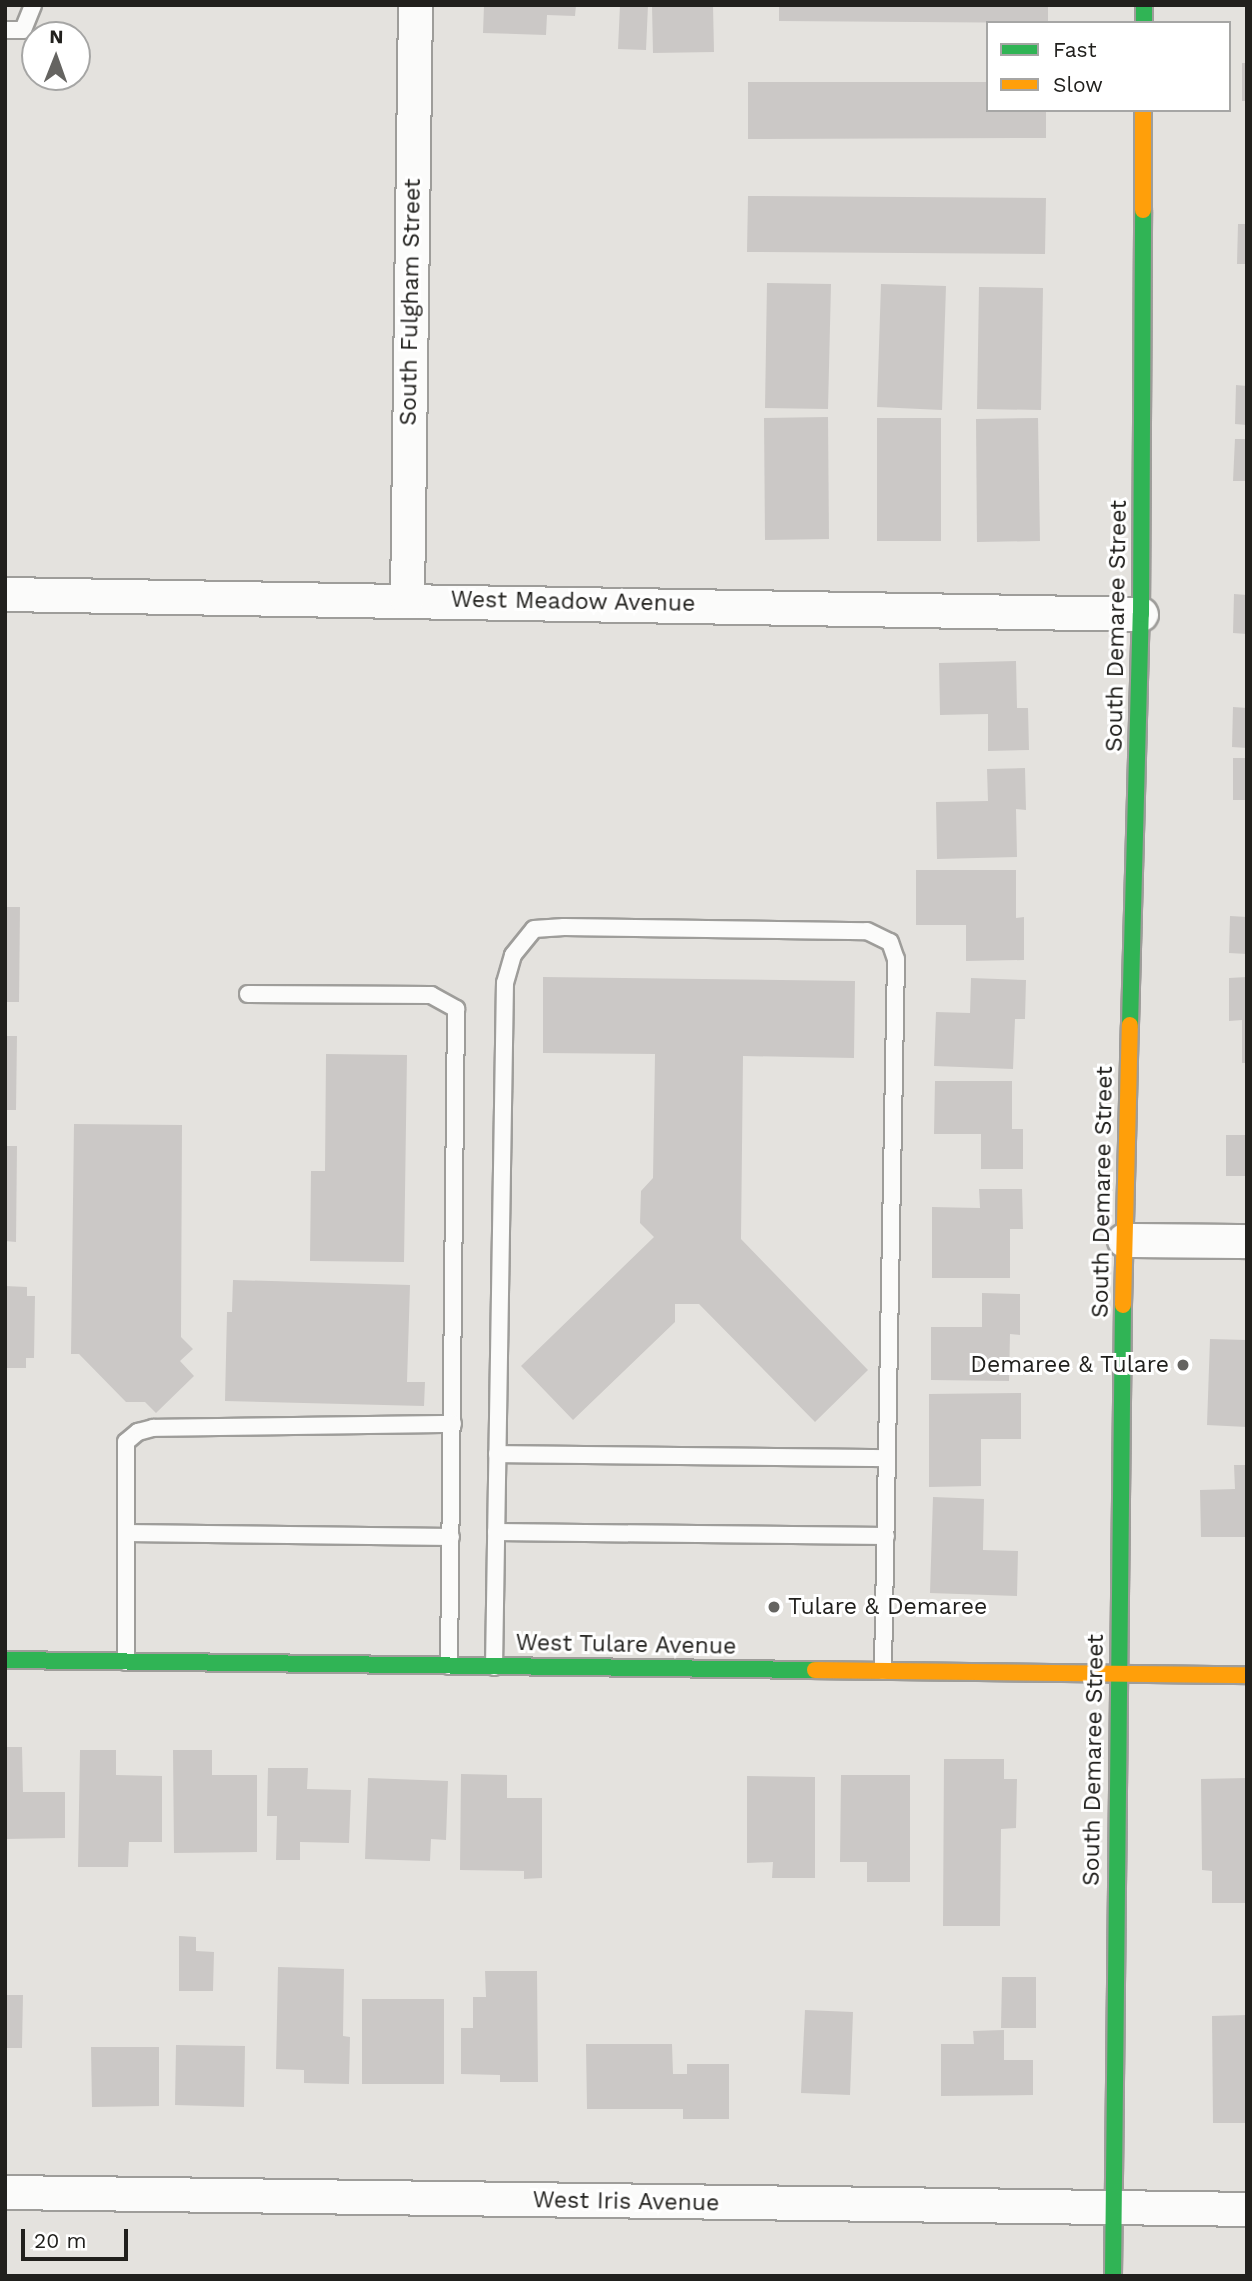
<!DOCTYPE html>
<style>
body{margin:0}
#map{position:relative;width:1252px;height:2281px;overflow:hidden;background:#e4e2de;font-family:"Work Sans",sans-serif}
div>[style]{position:absolute}
.building>*{inset:0;background:#cbc8c6}
.roads{filter:drop-shadow(2px 0 #9e9d9a) drop-shadow(-2px 0 #9e9d9a) drop-shadow(0 2px #9e9d9a) drop-shadow(0 -2px #9e9d9a)}
.lane>*{height:16px;margin:-8px;padding:0 8px;transform-origin:8px;border-radius:8px;background:#fbfbfa}
.street>*{height:33px;margin:-16.5px;padding:0 16.5px;transform-origin:16.5px;border-radius:16.5px;background:#fbfbfa}
.fast>*{height:16px;margin:-8px;padding:0 8px;transform-origin:8px;border-radius:8px;background:#30b455}
.slow>*{height:16px;margin:-8px;padding:0 8px;transform-origin:8px;border-radius:8px;background:#ff9f0a}
.dots>*{width:19px;height:19px;translate:-50% -50%;box-sizing:border-box;border:4px solid #fff;border-radius:50%}
span{translate:-50% -50%;white-space:nowrap;text-align:center;line-height:1.15;-webkit-text-stroke:6px #fff;paint-order:stroke}
.street-label{font-size:23px;color:#21201d}
.poi-label{font-size:23px;color:#21201d}
.right{translate:-100% -50%;text-align:right}
.left{translate:0 -50%;text-align:left}
.frame{position:absolute;inset:0;border:7px solid #21201d;pointer-events:none}
.legend{position:absolute;left:986px;top:21px;width:245px;height:91px;box-sizing:border-box;background:#fff;border:2px solid #a6a6a5;margin:0;padding:9px 12px;list-style:none;font-size:21px;color:#21201d}
.legend li{display:flex;align-items:center;gap:14px;height:35px}
.legend b{width:35px;border:2px solid #a6a6a5}
.north{position:absolute;left:21px;top:21px;width:70px;height:70px;box-sizing:border-box;background:#fff;border:2px solid #a6a6a5;border-radius:50%;rotate:1deg;font-size:19px;font-weight:700;line-height:28px;text-align:center;color:#21201d}
.north::after{content:'';display:block;margin:auto;width:24px;height:32px;background:#656461;clip-path:polygon(50% 0,100% 100%,50% 72%,0 100%)}
.scale{position:absolute;left:21px;top:2229px;width:107px;height:32px;box-sizing:border-box;border:4px solid #21201d;border-top:0;padding-left:9px;font-size:21px;line-height:24px;white-space:nowrap;color:#21201d;-webkit-text-stroke:5px #fff;paint-order:stroke}
</style>
<div id="map">
<div class="building">
<div style="clip-path:polygon(484px 5px,576px 5px,575px 16px,547px 15px,546px 35px,483px 33px)"></div>
<div style="clip-path:polygon(620px 5px,648px 5px,646px 50px,618px 49px)"></div>
<div style="clip-path:polygon(652px 5px,713px 5px,714px 52px,653px 53px)"></div>
<div style="clip-path:polygon(779px 5px,1048px 5px,1048px 23px,779px 21px)"></div>
<div style="clip-path:polygon(1242px 63px,1247px 63px,1247px 101px,1242px 101px)"></div>
<div style="clip-path:polygon(748px 82px,988px 82px,988px 110px,1046px 110px,1046px 138px,748px 139px)"></div>
<div style="clip-path:polygon(748px 196px,1046px 198px,1045px 254px,747px 252px)"></div>
<div style="clip-path:polygon(1238px 224px,1247px 224px,1247px 264px,1237px 264px)"></div>
<div style="clip-path:polygon(767px 283px,831px 284px,828px 409px,765px 408px)"></div>
<div style="clip-path:polygon(881px 284px,946px 286px,942px 410px,877px 407px)"></div>
<div style="clip-path:polygon(979px 287px,1043px 288px,1041px 410px,977px 409px)"></div>
<div style="clip-path:polygon(1236px 385px,1247px 386px,1247px 425px,1235px 424px)"></div>
<div style="clip-path:polygon(828px 417px,829px 539px,765px 540px,764px 418px)"></div>
<div style="clip-path:polygon(877px 418px,941px 418px,941px 541px,877px 541px)"></div>
<div style="clip-path:polygon(1038px 418px,1040px 541px,977px 542px,976px 419px)"></div>
<div style="clip-path:polygon(1235px 439px,1247px 439px,1247px 481px,1233px 481px)"></div>
<div style="clip-path:polygon(1234px 594px,1247px 595px,1247px 634px,1233px 633px)"></div>
<div style="clip-path:polygon(1016px 661px,1017px 708px,1028px 708px,1029px 750px,988px 751px,988px 714px,940px 715px,939px 663px)"></div>
<div style="clip-path:polygon(1233px 707px,1247px 708px,1247px 748px,1232px 747px)"></div>
<div style="clip-path:polygon(1233px 758px,1247px 758px,1247px 800px,1233px 800px)"></div>
<div style="clip-path:polygon(1025px 768px,1026px 810px,1016px 809px,1017px 857px,937px 859px,936px 802px,988px 801px,987px 769px)"></div>
<div style="clip-path:polygon(916px 870px,1016px 870px,1016px 918px,1024px 917px,1024px 960px,966px 961px,966px 925px,916px 925px)"></div>
<div style="clip-path:polygon(5px 907px,20px 907px,19px 1002px,5px 1002px)"></div>
<div style="clip-path:polygon(1230px 916px,1247px 917px,1247px 954px,1229px 953px)"></div>
<div style="clip-path:polygon(543px 977px,855px 981px,854px 1058px,743px 1056px,741px 1239px,868px 1370px,815px 1422px,699px 1304px,675px 1304px,675px 1322px,573px 1420px,521px 1366px,654px 1237px,640px 1223px,641px 1191px,653px 1178px,655px 1054px,543px 1053px)"></div>
<div style="clip-path:polygon(1247px 977px,1247px 1063px,1242px 1063px,1242px 1020px,1229px 1021px,1229px 978px)"></div>
<div style="clip-path:polygon(971px 978px,1026px 980px,1025px 1019px,1015px 1019px,1013px 1069px,934px 1066px,936px 1012px,970px 1013px)"></div>
<div style="clip-path:polygon(5px 1036px,17px 1036px,16px 1110px,5px 1110px)"></div>
<div style="clip-path:polygon(326px 1054px,407px 1055px,404px 1262px,310px 1261px,311px 1171px,325px 1171px)"></div>
<div style="clip-path:polygon(935px 1081px,1012px 1081px,1012px 1129px,1023px 1129px,1023px 1169px,981px 1169px,981px 1134px,934px 1134px)"></div>
<div style="clip-path:polygon(74px 1124px,182px 1125px,181px 1337px,193px 1349px,180px 1361px,194px 1376px,156px 1413px,145px 1402px,126px 1402px,79px 1354px,71px 1354px)"></div>
<div style="clip-path:polygon(1226px 1135px,1247px 1135px,1247px 1176px,1226px 1176px)"></div>
<div style="clip-path:polygon(5px 1146px,17px 1146px,16px 1242px,5px 1241px)"></div>
<div style="clip-path:polygon(979px 1189px,1022px 1189px,1023px 1229px,1010px 1229px,1010px 1278px,932px 1278px,932px 1207px,980px 1208px)"></div>
<div style="clip-path:polygon(233px 1280px,410px 1285px,407px 1382px,425px 1382px,424px 1406px,225px 1401px,227px 1312px,232px 1312px)"></div>
<div style="clip-path:polygon(5px 1286px,27px 1287px,27px 1296px,35px 1296px,34px 1358px,26px 1358px,26px 1368px,5px 1368px)"></div>
<div style="clip-path:polygon(982px 1293px,1020px 1294px,1020px 1335px,1010px 1334px,1009px 1381px,931px 1380px,931px 1327px,982px 1327px)"></div>
<div style="clip-path:polygon(1210px 1339px,1247px 1340px,1247px 1427px,1207px 1425px)"></div>
<div style="clip-path:polygon(1021px 1393px,1021px 1439px,981px 1439px,981px 1486px,929px 1487px,929px 1394px)"></div>
<div style="clip-path:polygon(1234px 1465px,1247px 1465px,1247px 1537px,1201px 1537px,1200px 1490px,1235px 1489px)"></div>
<div style="clip-path:polygon(933px 1497px,984px 1499px,983px 1550px,1018px 1551px,1017px 1596px,930px 1593px)"></div>
<div style="clip-path:polygon(5px 1747px,22px 1747px,23px 1792px,65px 1792px,65px 1838px,5px 1839px)"></div>
<div style="clip-path:polygon(80px 1750px,116px 1750px,116px 1775px,162px 1776px,162px 1842px,129px 1842px,128px 1867px,78px 1867px)"></div>
<div style="clip-path:polygon(173px 1750px,212px 1750px,212px 1775px,257px 1775px,257px 1852px,174px 1853px)"></div>
<div style="clip-path:polygon(944px 1759px,1004px 1759px,1004px 1779px,1017px 1779px,1016px 1828px,1001px 1829px,1000px 1926px,943px 1926px)"></div>
<div style="clip-path:polygon(268px 1768px,308px 1768px,307px 1789px,351px 1790px,349px 1843px,300px 1842px,300px 1860px,276px 1860px,277px 1816px,267px 1816px)"></div>
<div style="clip-path:polygon(461px 1774px,507px 1775px,507px 1798px,542px 1798px,542px 1878px,524px 1879px,524px 1871px,460px 1870px)"></div>
<div style="clip-path:polygon(841px 1775px,910px 1775px,910px 1882px,867px 1882px,867px 1862px,840px 1862px)"></div>
<div style="clip-path:polygon(747px 1776px,815px 1777px,815px 1878px,772px 1878px,773px 1862px,747px 1863px)"></div>
<div style="clip-path:polygon(368px 1778px,448px 1781px,446px 1840px,431px 1839px,430px 1861px,365px 1859px)"></div>
<div style="clip-path:polygon(1247px 1778px,1247px 1903px,1212px 1903px,1212px 1871px,1202px 1870px,1201px 1779px)"></div>
<div style="clip-path:polygon(179px 1936px,196px 1937px,196px 1951px,214px 1952px,213px 1991px,179px 1991px)"></div>
<div style="clip-path:polygon(278px 1967px,344px 1969px,343px 2036px,350px 2037px,349px 2084px,304px 2083px,304px 2070px,276px 2069px)"></div>
<div style="clip-path:polygon(485px 1971px,537px 1971px,538px 2082px,500px 2082px,500px 2075px,461px 2074px,461px 2028px,473px 2028px,473px 1997px,486px 1997px)"></div>
<div style="clip-path:polygon(1002px 1977px,1036px 1977px,1036px 2028px,1001px 2028px)"></div>
<div style="clip-path:polygon(5px 1995px,23px 1995px,22px 2048px,5px 2048px)"></div>
<div style="clip-path:polygon(362px 1999px,444px 1999px,444px 2084px,362px 2084px)"></div>
<div style="clip-path:polygon(805px 2010px,853px 2012px,850px 2095px,801px 2093px)"></div>
<div style="clip-path:polygon(1247px 2015px,1247px 2123px,1213px 2123px,1212px 2016px)"></div>
<div style="clip-path:polygon(1004px 2030px,1004px 2060px,1033px 2060px,1033px 2095px,941px 2096px,941px 2044px,974px 2044px,973px 2031px)"></div>
<div style="clip-path:polygon(586px 2044px,672px 2044px,673px 2074px,687px 2074px,687px 2064px,729px 2064px,729px 2119px,683px 2119px,683px 2109px,587px 2109px)"></div>
<div style="clip-path:polygon(176px 2045px,245px 2046px,244px 2107px,175px 2105px)"></div>
<div style="clip-path:polygon(91px 2047px,159px 2047px,159px 2106px,92px 2107px)"></div>
</div>
<div class="roads">
<div class="lane">
<div style="left:5px;top:30px;width:18px"></div>
<div style="left:23px;top:30px;width:27px;rotate:-68deg"></div>
<div style="left:248px;top:994px;width:183px;rotate:0.3deg"></div>
<div style="left:431px;top:995px;width:29px;rotate:29deg"></div>
<div style="left:456px;top:1009px;width:657px;rotate:90.61deg"></div>
<div style="left:497px;top:1454px;width:390px;rotate:0.6deg"></div>
<div style="left:496px;top:1532px;width:390px;rotate:0.6deg"></div>
<div style="left:126px;top:1533px;width:325px;rotate:0.7deg"></div>
<div style="left:126px;top:1662px;width:220px;rotate:-90deg"></div>
<div style="left:126px;top:1442px;width:16px;rotate:-40deg"></div>
<div style="left:138px;top:1432px;width:16px;rotate:-15deg"></div>
<div style="left:153px;top:1428px;width:300px;rotate:-0.8deg"></div>
<div style="left:494px;top:1667px;width:684px;rotate:-89.08deg"></div>
<div style="left:505px;top:983px;width:29px;rotate:-74deg"></div>
<div style="left:513px;top:955px;width:33px;rotate:-51deg"></div>
<div style="left:534px;top:929px;width:30px;rotate:-4deg"></div>
<div style="left:564px;top:927px;width:303px;rotate:0.8deg"></div>
<div style="left:867px;top:931px;width:25px;rotate:26deg"></div>
<div style="left:890px;top:942px;width:18px;rotate:71deg"></div>
<div style="left:896px;top:959px;width:712px;rotate:91.05deg"></div>
</div>
<div class="street">
<div style="left:5px;top:594px;width:1136px;rotate:1.01deg"></div>
<div style="left:407px;top:599px;width:594px;rotate:-89.23deg"></div>
<div style="left:1124px;top:1240px;width:123px;rotate:0.5deg"></div>
<div style="left:5px;top:2192px;width:1242px;rotate:0.78deg"></div>
</div>
<div class="fast">
<div style="left:1144px;top:5px;width:18px;rotate:90deg"></div>
<div style="left:1130px;top:1025px;width:411px;rotate:-88.5deg"></div>
<div style="left:1141px;top:614px;width:404px;rotate:-89.7deg"></div>
<div style="left:5px;top:1660px;width:810px;rotate:0.71deg"></div>
<div style="left:1113px;top:2276px;width:971px;rotate:-89.41deg"></div>
</div>
<div class="slow">
<div style="left:1143px;top:210px;width:100px;rotate:-90deg"></div>
<div style="left:1123px;top:1305px;width:280px;rotate:-88.6deg"></div>
<div style="left:815px;top:1670px;width:432px;rotate:0.7deg"></div>
</div>
</div>
<div class="dots">
<div style="left:1183px;top:1365px;background:#656461"></div>
<div style="left:774px;top:1607px;background:#656461"></div>
</div>
<div class="street-label">
<span style="left:411px;top:302px;rotate:-89deg">South Fulgham Street</span>
<span style="left:573px;top:602px;rotate:1deg">West Meadow Avenue</span>
<span style="left:1117px;top:626px;rotate:-89deg">South Demaree Street</span>
<span style="left:1103px;top:1192px;rotate:-89deg">South Demaree Street</span>
<span style="left:626px;top:1645px;rotate:1deg">West Tulare Avenue</span>
<span style="left:1094px;top:1760px;rotate:-89deg">South Demaree Street</span>
<span style="left:626px;top:2202px;rotate:1deg">West Iris Avenue</span>
</div>
<div class="poi-label">
<span class="right" style="left:1169px;top:1365px">Demaree &amp; Tulare</span>
<span class="left" style="left:788px;top:1607px">Tulare &amp; Demaree</span>
</div>
<div class="frame"></div>
<ul class="legend">
<li><b style="height:9px;background:#30b455"></b>Fast</li>
<li><b style="height:9px;background:#ff9f0a"></b>Slow</li>
</ul>
<div class="north">N</div>
<div class="scale">20 m</div>
</div>
